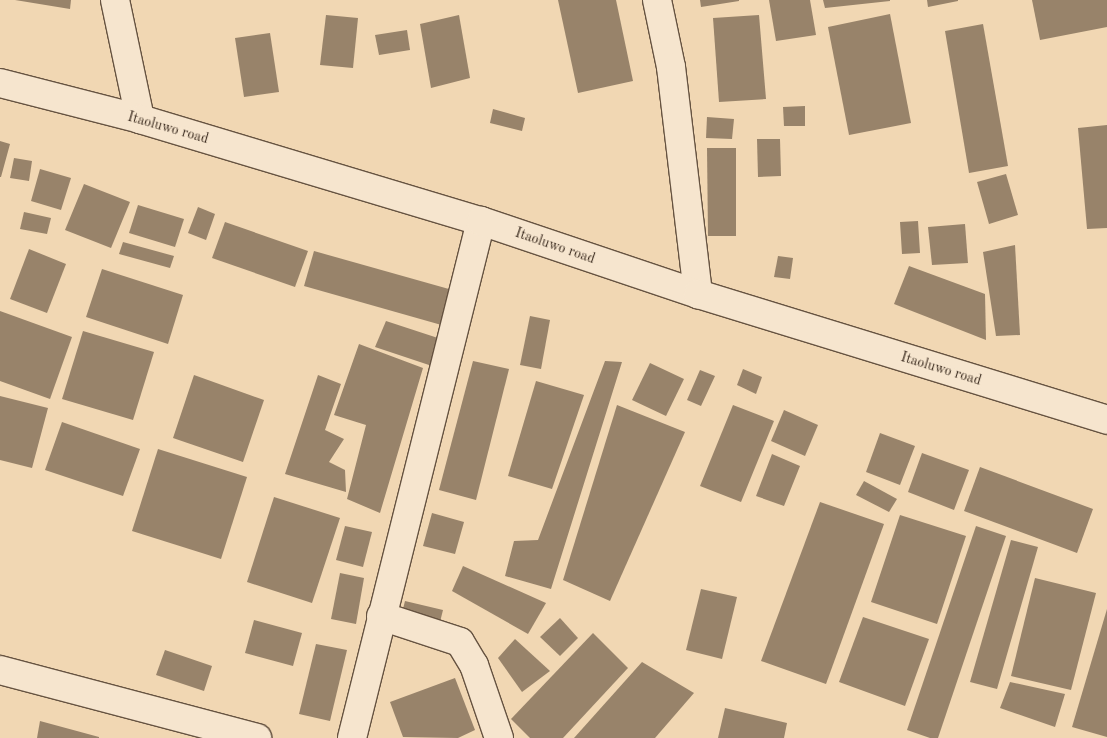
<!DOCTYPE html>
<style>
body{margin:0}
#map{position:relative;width:1107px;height:738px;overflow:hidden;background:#f1d7b3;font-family:"Old Standard TT",serif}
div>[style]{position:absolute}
.building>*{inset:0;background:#98836a}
.roads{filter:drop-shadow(1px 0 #665341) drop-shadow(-1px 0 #665341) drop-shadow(0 1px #665341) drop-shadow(0 -1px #665341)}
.street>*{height:28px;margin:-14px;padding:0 14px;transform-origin:14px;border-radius:14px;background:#f6e5ce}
.secondary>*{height:28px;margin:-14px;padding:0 14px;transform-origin:14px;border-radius:14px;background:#f6e5ce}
span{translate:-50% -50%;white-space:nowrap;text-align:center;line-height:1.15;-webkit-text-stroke:4.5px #f6e5ce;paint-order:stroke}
.street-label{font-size:14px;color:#37271b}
</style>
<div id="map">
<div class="building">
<div style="clip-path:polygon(15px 0,71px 0,70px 9px)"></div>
<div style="clip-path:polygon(558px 0,616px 0,633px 81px,578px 93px)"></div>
<div style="clip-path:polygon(700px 0,739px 0,739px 1px,701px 7px)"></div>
<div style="clip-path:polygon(769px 0,810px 0,816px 35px,776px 41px)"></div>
<div style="clip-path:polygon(823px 0,890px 0,890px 1px,825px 8px)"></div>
<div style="clip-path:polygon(927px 0,958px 0,958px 1px,928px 7px)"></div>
<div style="clip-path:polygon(1032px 0,1107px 0,1107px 27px,1040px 40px)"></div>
<div style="clip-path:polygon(890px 14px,911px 123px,849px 135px,828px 27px)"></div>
<div style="clip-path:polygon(326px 15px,358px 18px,353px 68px,320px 65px)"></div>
<div style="clip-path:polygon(459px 15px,470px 78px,431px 88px,420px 24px)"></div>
<div style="clip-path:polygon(759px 15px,766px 99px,719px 102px,713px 18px)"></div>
<div style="clip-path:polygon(983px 24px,1008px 166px,969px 173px,945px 31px)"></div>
<div style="clip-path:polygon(407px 30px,410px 50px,379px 55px,375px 35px)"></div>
<div style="clip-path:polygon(270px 33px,279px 92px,244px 97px,235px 38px)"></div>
<div style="clip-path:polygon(805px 106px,805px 126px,784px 126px,783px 107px)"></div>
<div style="clip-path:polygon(493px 109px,525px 118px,522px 131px,490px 123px)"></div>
<div style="clip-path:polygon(707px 117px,734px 119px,732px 139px,706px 138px)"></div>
<div style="clip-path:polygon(1107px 125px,1107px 228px,1087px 229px,1078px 128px)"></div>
<div style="clip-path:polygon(757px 139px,780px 139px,781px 176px,758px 177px)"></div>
<div style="clip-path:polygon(0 141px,10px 144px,1px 177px,0 177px)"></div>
<div style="clip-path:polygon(707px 148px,736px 148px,736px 236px,708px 236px)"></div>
<div style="clip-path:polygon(14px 158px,32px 161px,29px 181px,10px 178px)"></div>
<div style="clip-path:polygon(40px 169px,71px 178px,61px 210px,31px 201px)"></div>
<div style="clip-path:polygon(1006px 174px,1018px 215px,989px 224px,977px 182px)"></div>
<div style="clip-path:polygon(84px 184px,130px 202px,111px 248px,65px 230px)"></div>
<div style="clip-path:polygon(138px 205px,184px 219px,175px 247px,129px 233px)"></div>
<div style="clip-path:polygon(198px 207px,215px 214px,206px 240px,188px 233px)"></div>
<div style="clip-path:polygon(24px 212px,51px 218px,47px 234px,20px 229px)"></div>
<div style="clip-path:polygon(918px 221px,920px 253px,902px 254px,900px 222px)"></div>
<div style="clip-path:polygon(225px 222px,308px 251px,295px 287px,212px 258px)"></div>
<div style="clip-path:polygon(965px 224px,968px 263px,932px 265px,928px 227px)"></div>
<div style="clip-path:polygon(123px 242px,174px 256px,170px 268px,119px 254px)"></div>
<div style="clip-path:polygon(1015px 245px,1020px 335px,996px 336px,983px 252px)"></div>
<div style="clip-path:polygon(29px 249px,66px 264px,47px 313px,10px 299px)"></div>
<div style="clip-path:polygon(314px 251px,456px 291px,445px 326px,304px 286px)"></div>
<div style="clip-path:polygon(778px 256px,793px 258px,790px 279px,774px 277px)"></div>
<div style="clip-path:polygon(909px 266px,985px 294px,986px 340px,894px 304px)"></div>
<div style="clip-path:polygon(102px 269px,183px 295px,168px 344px,86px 317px)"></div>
<div style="clip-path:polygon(0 311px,72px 337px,50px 399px,0 381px)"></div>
<div style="clip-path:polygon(530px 316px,550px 320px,541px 369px,520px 365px)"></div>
<div style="clip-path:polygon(386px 321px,444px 340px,435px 367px,375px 347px)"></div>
<div style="clip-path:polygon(83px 331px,154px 352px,133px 420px,62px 399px)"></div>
<div style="clip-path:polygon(359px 344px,423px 368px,380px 513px,347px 499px,366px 425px,334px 415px)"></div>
<div style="clip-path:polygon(473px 361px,509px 369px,476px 500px,439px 490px)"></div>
<div style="clip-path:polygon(605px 361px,622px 362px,551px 589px,505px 576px,514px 541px,538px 540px)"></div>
<div style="clip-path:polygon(650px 363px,684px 379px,666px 416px,632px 400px)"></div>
<div style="clip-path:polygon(743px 369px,762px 377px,756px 394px,737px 385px)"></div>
<div style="clip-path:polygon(700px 370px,715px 376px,701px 406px,687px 400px)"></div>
<div style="clip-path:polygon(194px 375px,264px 400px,243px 462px,173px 438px)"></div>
<div style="clip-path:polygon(318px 375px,341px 384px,325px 430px,344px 439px,329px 462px,345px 470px,346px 492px,285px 474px)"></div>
<div style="clip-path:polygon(536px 381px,584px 395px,552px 489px,508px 476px)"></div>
<div style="clip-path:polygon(0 396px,48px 408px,32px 468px,0 460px)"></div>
<div style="clip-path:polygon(617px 405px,685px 432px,610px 601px,563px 580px)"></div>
<div style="clip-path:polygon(733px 405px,774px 421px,741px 502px,700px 486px)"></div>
<div style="clip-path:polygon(784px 410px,818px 425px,805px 456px,771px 441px)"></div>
<div style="clip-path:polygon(62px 422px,140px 449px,123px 496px,45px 470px)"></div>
<div style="clip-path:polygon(880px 433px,915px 446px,900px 485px,866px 472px)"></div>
<div style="clip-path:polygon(158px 449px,247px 477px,221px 559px,132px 531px)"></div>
<div style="clip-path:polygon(922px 453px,969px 470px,954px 510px,908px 492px)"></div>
<div style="clip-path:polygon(772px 454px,800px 466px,784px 506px,756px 496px)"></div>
<div style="clip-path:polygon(980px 467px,1093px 509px,1077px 553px,964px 511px)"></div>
<div style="clip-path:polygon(864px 481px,897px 499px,889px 512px,856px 495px)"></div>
<div style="clip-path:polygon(274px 497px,340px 518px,312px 603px,247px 582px)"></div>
<div style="clip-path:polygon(820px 502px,884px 524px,826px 684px,761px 661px)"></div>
<div style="clip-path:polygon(432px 513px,464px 522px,455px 554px,423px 546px)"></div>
<div style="clip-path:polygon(900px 515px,966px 536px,937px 624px,871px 602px)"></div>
<div style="clip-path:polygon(345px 526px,372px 532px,363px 567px,336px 560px)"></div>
<div style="clip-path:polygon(976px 526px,1006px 536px,938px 738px,930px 738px,907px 730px)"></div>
<div style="clip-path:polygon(1011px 540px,1038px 547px,997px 689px,970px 682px)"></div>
<div style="clip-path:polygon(463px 566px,546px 603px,528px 634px,452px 591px)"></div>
<div style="clip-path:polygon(340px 573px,364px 578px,356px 624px,331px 619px)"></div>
<div style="clip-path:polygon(1035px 578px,1096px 593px,1071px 690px,1011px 676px)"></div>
<div style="clip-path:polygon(701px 589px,737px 597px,722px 659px,686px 650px)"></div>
<div style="clip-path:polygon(405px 601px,443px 610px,439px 626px,401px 617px)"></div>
<div style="clip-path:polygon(1107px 609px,1107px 737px,1072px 727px)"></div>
<div style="clip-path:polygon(863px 617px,929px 639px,905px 706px,839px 682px)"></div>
<div style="clip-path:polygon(560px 618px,578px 638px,560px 656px,540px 637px)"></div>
<div style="clip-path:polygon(254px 620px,302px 633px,293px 666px,245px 653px)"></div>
<div style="clip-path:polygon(593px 633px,628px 668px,563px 738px,530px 738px,511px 719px)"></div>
<div style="clip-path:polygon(515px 639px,550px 671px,522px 692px,498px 658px)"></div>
<div style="clip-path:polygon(316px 644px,347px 650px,330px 721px,299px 714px)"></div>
<div style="clip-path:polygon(165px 650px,212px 666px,204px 691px,156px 675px)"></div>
<div style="clip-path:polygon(642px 662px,694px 693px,655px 738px,574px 738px)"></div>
<div style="clip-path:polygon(455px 678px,475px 730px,458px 738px,403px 737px,390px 702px)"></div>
<div style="clip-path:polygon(1010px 682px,1065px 694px,1055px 727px,1000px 708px)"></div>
<div style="clip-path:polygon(725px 708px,787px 723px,784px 738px,718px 738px)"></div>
<div style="clip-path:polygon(40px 721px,99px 737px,99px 738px,37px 738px)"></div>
</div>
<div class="roads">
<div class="street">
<div style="left:115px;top:0;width:122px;rotate:78.1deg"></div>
<div style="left:657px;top:0;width:68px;rotate:78.2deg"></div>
<div style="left:671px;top:67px;width:229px;rotate:83.2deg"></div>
<div style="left:381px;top:616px;width:83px;rotate:18.2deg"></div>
<div style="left:460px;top:642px;width:27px;rotate:59deg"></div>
<div style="left:474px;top:665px;width:77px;rotate:71.1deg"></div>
<div style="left:0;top:670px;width:266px;rotate:14.8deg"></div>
<div style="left:352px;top:738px;width:533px;rotate:-75.99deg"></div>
</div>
<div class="secondary">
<div style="left:0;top:83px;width:145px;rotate:14.4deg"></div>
<div style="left:140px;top:119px;width:356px;rotate:16.7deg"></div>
<div style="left:481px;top:221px;width:229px;rotate:18.6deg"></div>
<div style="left:698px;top:294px;width:428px;rotate:17.1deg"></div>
</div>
</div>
<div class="street-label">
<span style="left:168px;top:128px;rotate:16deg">Itaoluwo road</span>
<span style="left:555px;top:246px;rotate:19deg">Itaoluwo road</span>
<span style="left:941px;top:369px;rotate:17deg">Itaoluwo road</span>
</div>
</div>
